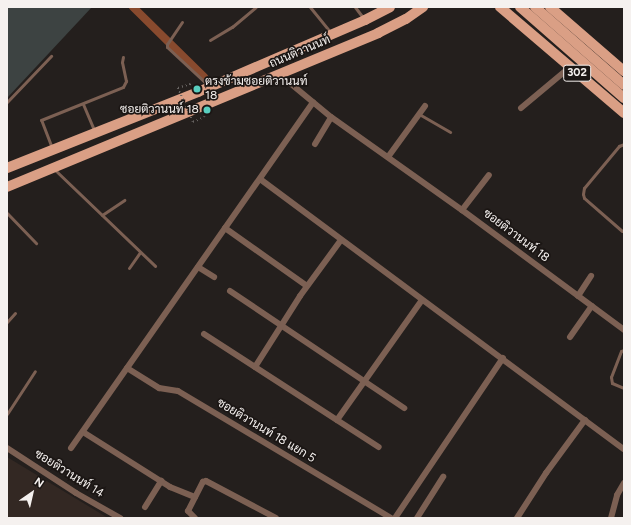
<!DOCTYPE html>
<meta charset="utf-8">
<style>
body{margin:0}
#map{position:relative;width:631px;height:525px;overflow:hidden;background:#241f1d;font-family:Figtree,Sarabun,sans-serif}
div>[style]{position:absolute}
.built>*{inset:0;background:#332823}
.canal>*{height:8px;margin:-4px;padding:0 4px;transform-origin:4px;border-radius:4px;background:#884a2e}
.building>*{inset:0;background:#3d4342}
.path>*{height:1.5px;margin-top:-0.75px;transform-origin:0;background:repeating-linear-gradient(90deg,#686462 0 1px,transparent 0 4px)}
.lane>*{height:3px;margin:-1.5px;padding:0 1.5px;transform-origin:1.5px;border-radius:1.5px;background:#7c6053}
.street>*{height:6px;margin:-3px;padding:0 3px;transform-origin:3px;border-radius:3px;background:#7c6053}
.primary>*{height:10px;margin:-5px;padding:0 5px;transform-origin:5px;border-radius:5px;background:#da9f85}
.path-bridge>*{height:1.5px;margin-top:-0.75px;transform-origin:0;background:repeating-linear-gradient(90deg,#686462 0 1px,transparent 0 4px)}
.primary-bridge>*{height:10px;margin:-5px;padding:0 5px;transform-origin:5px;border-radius:5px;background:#da9f85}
.dots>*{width:11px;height:11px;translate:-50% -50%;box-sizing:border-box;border:2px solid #1b1614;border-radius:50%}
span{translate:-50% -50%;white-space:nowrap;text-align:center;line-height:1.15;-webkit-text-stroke:3.5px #1b1614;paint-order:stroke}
.shield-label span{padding:1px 3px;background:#1b1614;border:1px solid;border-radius:3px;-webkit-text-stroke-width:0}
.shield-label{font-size:11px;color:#f5f1ef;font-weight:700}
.street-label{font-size:12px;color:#f5f1ef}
.poi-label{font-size:12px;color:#f5f1ef}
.left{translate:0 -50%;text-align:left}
.right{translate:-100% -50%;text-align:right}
.frame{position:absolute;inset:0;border:8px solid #f5f1ef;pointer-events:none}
.north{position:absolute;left:12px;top:473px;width:40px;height:40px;-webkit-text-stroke:3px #1b1614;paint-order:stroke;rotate:34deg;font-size:11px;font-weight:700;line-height:16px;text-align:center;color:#f5f1ef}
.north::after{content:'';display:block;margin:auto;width:14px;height:18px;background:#f5f1ef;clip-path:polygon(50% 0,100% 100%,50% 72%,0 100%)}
</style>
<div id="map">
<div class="built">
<div style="clip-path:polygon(7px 457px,108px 518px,7px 518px)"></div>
</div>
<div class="canal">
<div style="left:133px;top:7px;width:100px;rotate:44.6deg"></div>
</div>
<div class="building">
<div style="clip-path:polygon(7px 7px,92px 7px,7px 98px)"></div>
</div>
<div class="path">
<div style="left:178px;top:88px;width:13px;rotate:-18deg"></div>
<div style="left:190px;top:84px;width:2px;rotate:63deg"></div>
<div style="left:193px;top:122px;width:12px;rotate:-24deg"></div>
<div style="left:204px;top:117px;width:3px;rotate:-90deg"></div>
</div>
<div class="lane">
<div style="left:310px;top:7px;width:33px;rotate:51deg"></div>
<div style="left:355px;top:7px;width:15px;rotate:53deg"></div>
<div style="left:182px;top:22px;width:27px;rotate:124deg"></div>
<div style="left:167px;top:44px;width:3px;rotate:90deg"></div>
<div style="left:167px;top:47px;width:56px;rotate:42.8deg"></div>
<div style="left:210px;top:40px;width:26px;rotate:-31deg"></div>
<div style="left:232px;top:27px;width:31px;rotate:-40deg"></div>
<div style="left:7px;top:102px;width:64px;rotate:-46.3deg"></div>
<div style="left:83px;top:104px;width:30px;rotate:67deg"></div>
<div style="left:419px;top:114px;width:36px;rotate:30deg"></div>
<div style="left:52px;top:148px;width:30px;rotate:-111deg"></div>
<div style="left:41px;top:120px;width:88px;rotate:-21.9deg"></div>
<div style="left:123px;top:87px;width:7px;rotate:-63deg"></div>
<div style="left:126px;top:81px;width:19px;rotate:-102deg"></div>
<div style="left:122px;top:62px;width:5px;rotate:-79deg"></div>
<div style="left:54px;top:169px;width:140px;rotate:43.8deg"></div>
<div style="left:7px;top:213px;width:42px;rotate:46deg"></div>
<div style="left:102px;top:215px;width:27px;rotate:-34deg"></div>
<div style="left:622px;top:231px;width:50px;rotate:-139deg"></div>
<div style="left:584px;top:198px;width:4px;rotate:-104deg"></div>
<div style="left:583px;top:194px;width:6px;rotate:-81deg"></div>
<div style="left:584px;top:188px;width:55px;rotate:-50.2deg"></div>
<div style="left:619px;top:146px;width:5px;rotate:-22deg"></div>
<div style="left:129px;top:268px;width:19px;rotate:-55deg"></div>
<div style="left:7px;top:322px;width:12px;rotate:-48deg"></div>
<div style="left:624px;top:350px;width:3px;rotate:162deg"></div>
<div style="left:621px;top:351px;width:28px;rotate:111deg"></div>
<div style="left:611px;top:377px;width:6px;rotate:81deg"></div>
<div style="left:612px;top:383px;width:13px;rotate:23deg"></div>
<div style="left:7px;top:414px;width:51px;rotate:-56.9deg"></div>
</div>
<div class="street">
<div style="left:279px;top:74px;width:67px;rotate:39.6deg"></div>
<div style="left:331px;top:117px;width:161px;rotate:35.4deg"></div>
<div style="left:462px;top:210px;width:202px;rotate:36.5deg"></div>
<div style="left:521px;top:108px;width:64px;rotate:-39.9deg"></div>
<div style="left:315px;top:144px;width:31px;rotate:-59deg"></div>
<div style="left:388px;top:157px;width:63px;rotate:-54deg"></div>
<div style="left:260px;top:179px;width:453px;rotate:36.6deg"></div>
<div style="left:462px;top:210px;width:44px;rotate:-52.4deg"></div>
<div style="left:225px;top:228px;width:100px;rotate:35.3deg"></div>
<div style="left:198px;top:267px;width:19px;rotate:32deg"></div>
<div style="left:230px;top:291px;width:210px;rotate:33.9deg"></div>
<div style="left:578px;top:296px;width:24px;rotate:-57deg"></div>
<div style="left:204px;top:334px;width:208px;rotate:32.9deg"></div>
<div style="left:570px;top:337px;width:38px;rotate:-55deg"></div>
<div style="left:255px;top:367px;width:84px;rotate:-57.6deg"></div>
<div style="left:300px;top:296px;width:69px;rotate:-53.8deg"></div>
<div style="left:127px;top:368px;width:38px;rotate:32deg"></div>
<div style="left:159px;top:388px;width:19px;rotate:9deg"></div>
<div style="left:178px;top:391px;width:248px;rotate:30.8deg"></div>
<div style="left:337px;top:420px;width:147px;rotate:-54.7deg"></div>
<div style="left:83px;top:432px;width:103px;rotate:32.3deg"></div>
<div style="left:170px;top:487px;width:27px;rotate:22deg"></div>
<div style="left:7px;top:448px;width:82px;rotate:33.1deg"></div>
<div style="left:76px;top:493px;width:51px;rotate:29.6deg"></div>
<div style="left:71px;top:448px;width:422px;rotate:-55deg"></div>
<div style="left:145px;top:507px;width:31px;rotate:-58deg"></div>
<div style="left:195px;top:518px;width:10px;rotate:-135deg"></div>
<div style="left:188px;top:511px;width:33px;rotate:-63deg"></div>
<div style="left:203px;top:482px;width:3px;rotate:-18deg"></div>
<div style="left:206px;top:481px;width:79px;rotate:27.9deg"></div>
<div style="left:395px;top:518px;width:193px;rotate:-56deg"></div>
<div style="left:417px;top:518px;width:49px;rotate:-57.6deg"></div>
<div style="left:517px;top:518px;width:54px;rotate:-57.2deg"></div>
<div style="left:546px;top:473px;width:66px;rotate:-53.7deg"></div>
<div style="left:611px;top:518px;width:24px;rotate:-75deg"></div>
<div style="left:617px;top:495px;width:14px;rotate:-60deg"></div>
</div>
<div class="primary">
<div style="left:500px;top:7px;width:163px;rotate:40.5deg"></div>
<div style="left:535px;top:7px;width:118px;rotate:41.2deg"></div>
<div style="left:550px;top:7px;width:98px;rotate:40.9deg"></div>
<div style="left:7px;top:168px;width:206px;rotate:-21.7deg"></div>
<div style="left:198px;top:92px;width:182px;rotate:-23.3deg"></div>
<div style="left:365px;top:20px;width:28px;rotate:-27deg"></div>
<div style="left:7px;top:187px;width:402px;rotate:-22.5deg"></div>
<div style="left:378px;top:33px;width:31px;rotate:-27deg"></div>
<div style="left:406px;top:19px;width:21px;rotate:-35deg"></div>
</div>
<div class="path-bridge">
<div style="left:178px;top:88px;width:37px;rotate:66deg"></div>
</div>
<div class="primary-bridge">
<div style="left:520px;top:7px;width:138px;rotate:41.2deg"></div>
</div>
<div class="dots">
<div style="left:197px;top:89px;background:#59cebf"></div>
<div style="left:207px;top:110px;background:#59cebf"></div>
</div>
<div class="shield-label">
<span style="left:577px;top:73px">302</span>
</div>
<div class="street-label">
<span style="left:300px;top:52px;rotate:-23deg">ถนนติวานนท์</span>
<span style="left:516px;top:236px;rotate:37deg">ซอยติวานนท์ 18</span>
<span style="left:266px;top:431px;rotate:31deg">ซอยติวานนท์ 18 แยก 5</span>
<span style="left:69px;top:474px;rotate:32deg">ซอยติวานนท์ 14</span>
</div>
<div class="poi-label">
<span class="left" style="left:205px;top:89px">ตรงข้ามซอยติวานนท์<br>18</span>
<span class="right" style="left:199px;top:110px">ซอยติวานนท์ 18</span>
</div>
<div class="frame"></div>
<div class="north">N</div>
</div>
